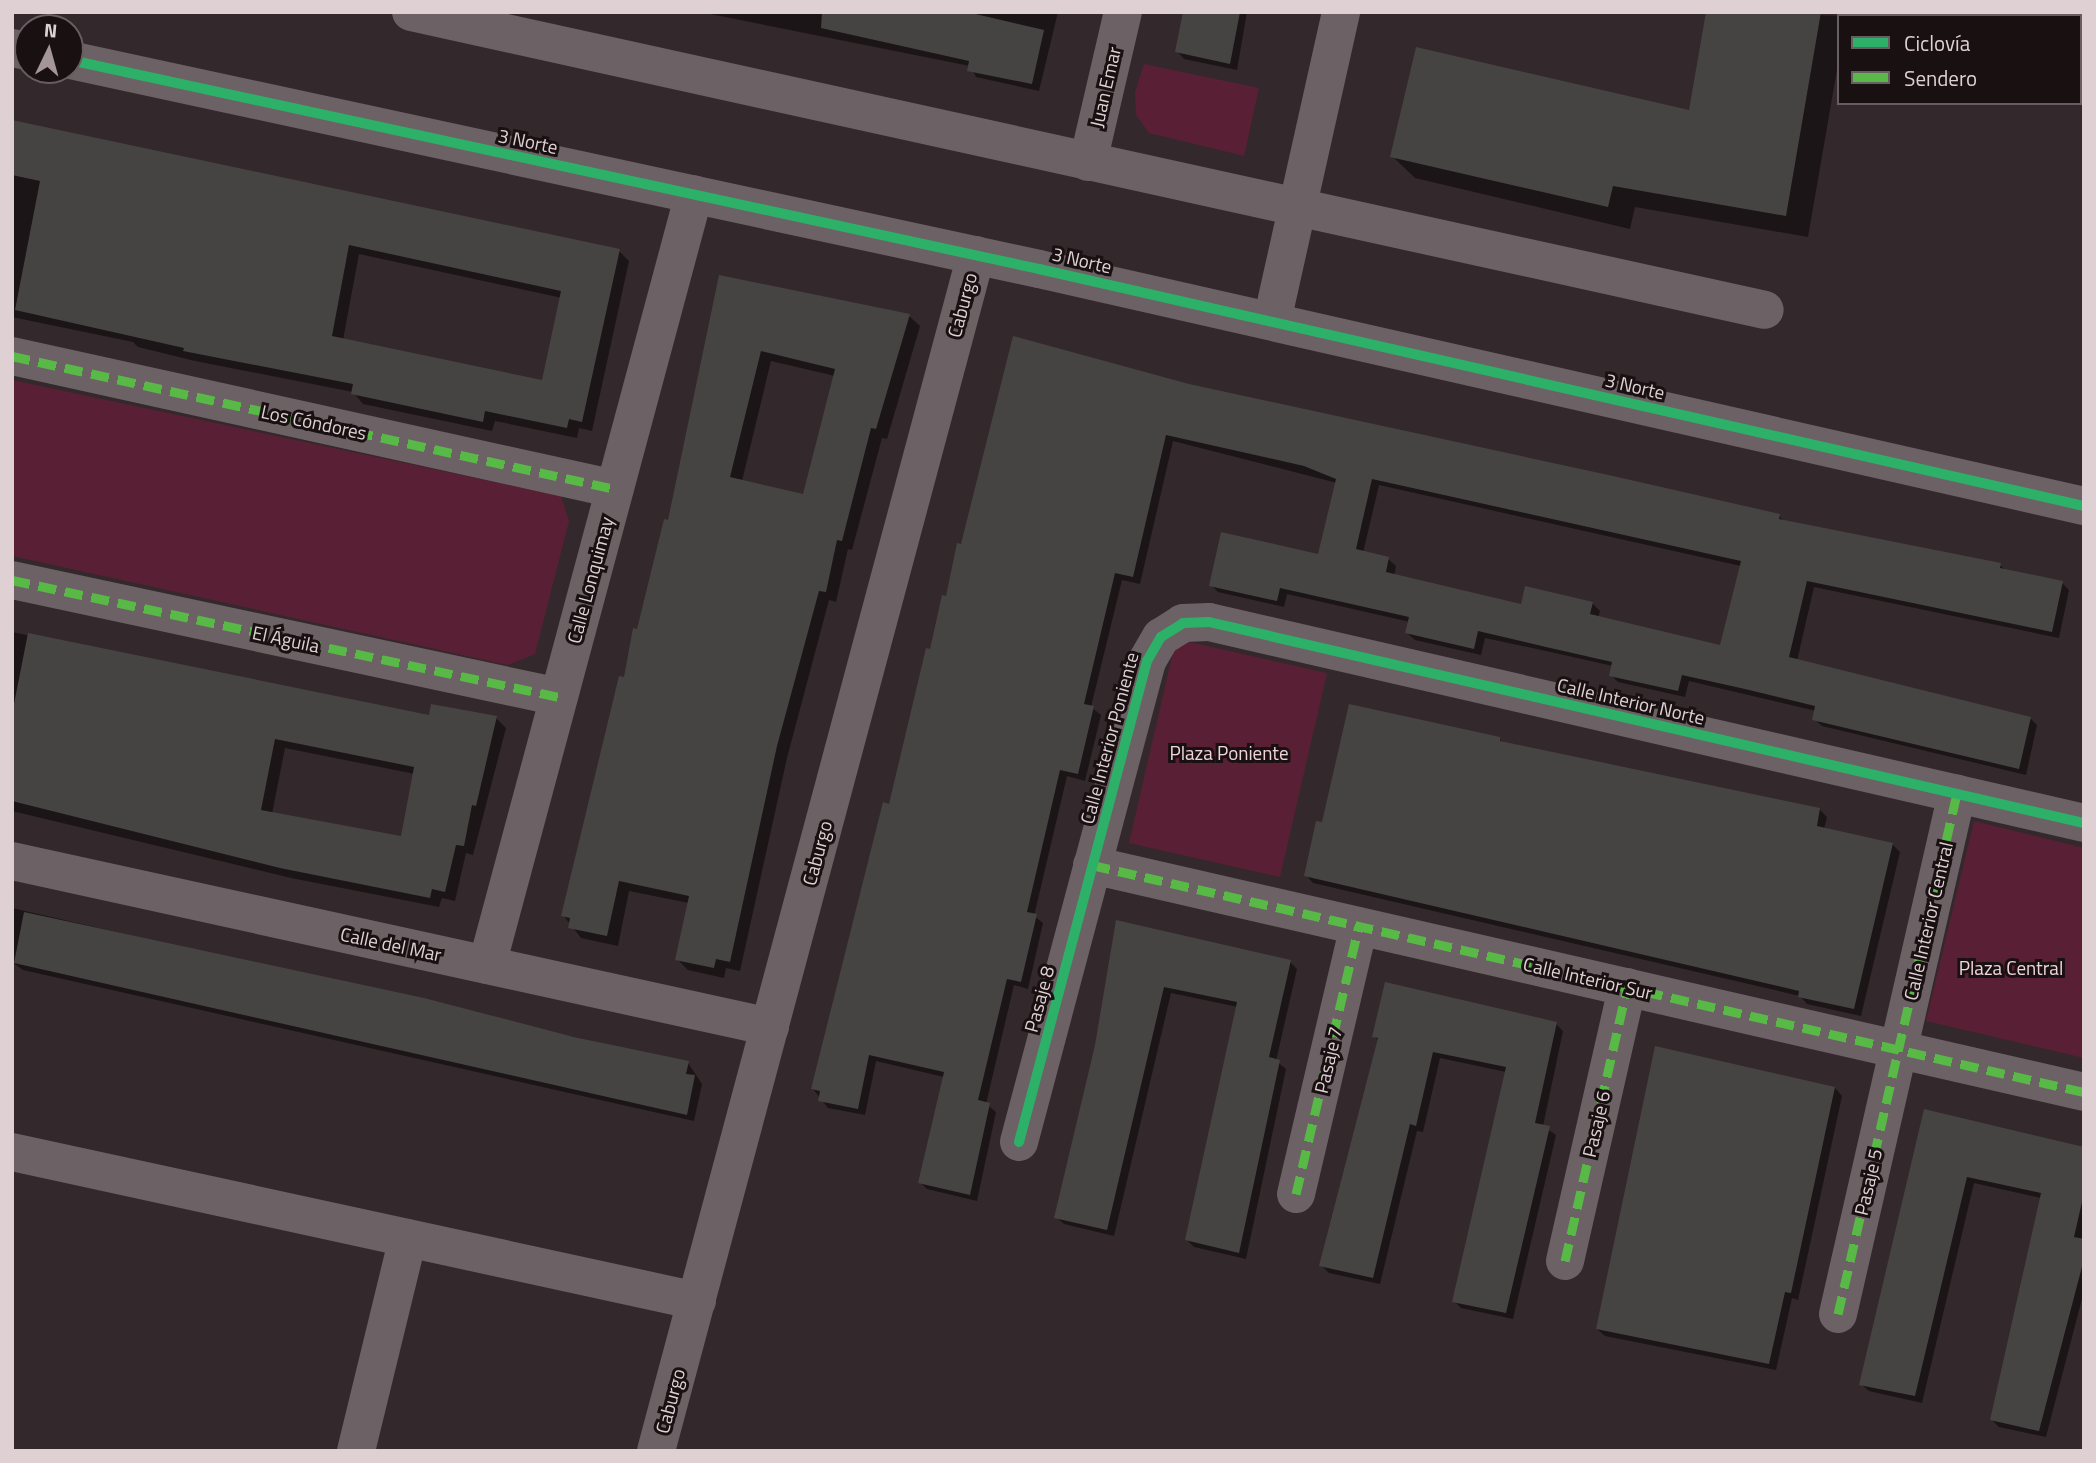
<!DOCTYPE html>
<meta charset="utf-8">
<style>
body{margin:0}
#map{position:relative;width:2096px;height:1463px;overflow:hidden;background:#33282b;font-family:"Titillium Web",sans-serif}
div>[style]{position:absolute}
.green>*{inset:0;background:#592035}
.shadow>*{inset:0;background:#0007}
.building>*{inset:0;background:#464442}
.minor>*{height:38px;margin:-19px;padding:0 19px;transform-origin:19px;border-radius:19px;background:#6c6265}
.quiet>*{height:9px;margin-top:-4.5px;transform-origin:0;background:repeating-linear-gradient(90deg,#58b947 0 18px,transparent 0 27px)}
.cycleway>*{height:10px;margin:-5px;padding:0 5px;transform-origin:5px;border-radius:5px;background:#2db169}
span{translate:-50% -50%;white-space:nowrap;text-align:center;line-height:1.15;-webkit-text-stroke:6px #191012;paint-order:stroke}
.street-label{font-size:19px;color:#dfd0d4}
.park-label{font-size:19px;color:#efd4db}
.frame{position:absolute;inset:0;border:14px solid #dfd0d4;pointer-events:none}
.legend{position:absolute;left:1837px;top:14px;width:245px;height:91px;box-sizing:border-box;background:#191012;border:2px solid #685d60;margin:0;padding:9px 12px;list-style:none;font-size:21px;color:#dfd0d4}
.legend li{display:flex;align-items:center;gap:14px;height:35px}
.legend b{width:35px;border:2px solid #685d60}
.north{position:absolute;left:14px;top:14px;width:70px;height:70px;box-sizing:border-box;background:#191012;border:2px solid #685d60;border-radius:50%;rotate:5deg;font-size:19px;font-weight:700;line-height:28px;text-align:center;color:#dfd0d4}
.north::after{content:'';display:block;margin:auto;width:24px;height:32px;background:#a39599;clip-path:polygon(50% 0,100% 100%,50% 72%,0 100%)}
</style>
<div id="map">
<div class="green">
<div style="clip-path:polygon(1144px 64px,1259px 88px,1244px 156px,1149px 133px,1136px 115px,1135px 92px)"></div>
<div style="clip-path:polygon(12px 380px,561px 496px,569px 521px,535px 654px,508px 665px,12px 556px)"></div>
<div style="clip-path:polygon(1176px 639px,1327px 673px,1280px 877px,1129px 843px)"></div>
<div style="clip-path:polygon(1974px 821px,2084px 848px,2084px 1058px,1926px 1021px)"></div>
</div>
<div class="shadow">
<div style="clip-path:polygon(700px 12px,1058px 12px,1039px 91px,976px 77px,970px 66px)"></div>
<div style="clip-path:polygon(1184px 12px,1247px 12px,1237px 70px,1184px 59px,1177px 51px)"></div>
<div style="clip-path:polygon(1708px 12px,1841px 16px,1839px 58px,1808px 237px,1635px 207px,1630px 229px,1415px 178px,1392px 156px,1690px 112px)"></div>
<div style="clip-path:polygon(evenodd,12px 122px,619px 251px,629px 261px,592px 431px,579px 428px,577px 438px,495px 421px,492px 431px,363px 404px,353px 392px,195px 361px,138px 347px,133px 342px,12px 317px,12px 122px,359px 254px,562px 298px,543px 382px,343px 340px,359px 254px)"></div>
<div style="clip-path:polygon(evenodd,720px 277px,909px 316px,920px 326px,887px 439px,882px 438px,852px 550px,848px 549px,836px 602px,829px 600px,787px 758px,740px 971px,726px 968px,724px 978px,688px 970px,677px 959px,689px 903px,629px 891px,618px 946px,581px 938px,563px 915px,669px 522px,720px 277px,771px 361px,835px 376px,804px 496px,742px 481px,771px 361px)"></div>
<div style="clip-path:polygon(evenodd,1189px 386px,1779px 516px,1785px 522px,2000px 565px,2006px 571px,2062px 583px,2069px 590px,2059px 638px,1814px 587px,1797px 661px,2030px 718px,2037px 725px,2026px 775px,1822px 726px,1814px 719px,1816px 711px,1689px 681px,1685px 697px,1618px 682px,1611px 675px,1613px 666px,1555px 653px,1485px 638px,1481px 655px,1415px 640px,1407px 633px,1410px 622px,1287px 594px,1284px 607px,1218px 592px,1211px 585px,1319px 556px,1337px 483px,1173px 441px,1140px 584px,1122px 580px,1091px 707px,1101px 715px,1085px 781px,1067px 776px,1034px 916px,1043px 923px,1028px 989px,1014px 985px,986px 1104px,996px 1112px,977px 1201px,927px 1189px,920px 1182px,944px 1077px,876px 1061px,865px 1115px,828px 1108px,813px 1089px,962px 546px,1189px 386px,1379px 485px,1741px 566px,1721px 647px,1598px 618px,1600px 611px,1592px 603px,1522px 606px,1394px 576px,1396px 566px,1388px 559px,1363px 553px,1379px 485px)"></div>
<div style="clip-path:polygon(evenodd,12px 632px,430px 717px,496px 718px,506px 728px,473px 855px,466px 853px,455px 901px,442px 898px,439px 907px,291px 878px,12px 811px,12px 632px,285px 748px,415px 774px,403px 838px,272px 814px,285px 748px)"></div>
<div style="clip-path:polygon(1499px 739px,1504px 743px,1820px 810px,1827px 817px,1824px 829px,1893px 845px,1900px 852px,1861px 1016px,1807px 1004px,1800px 996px,1313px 883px,1306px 875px,1323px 825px)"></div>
<div style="clip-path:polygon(12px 908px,688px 1063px,702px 1084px,694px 1121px,23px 970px,12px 962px)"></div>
<div style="clip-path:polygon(1117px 922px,1290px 962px,1297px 969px,1276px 1061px,1286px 1069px,1246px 1259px,1194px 1247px,1187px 1240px,1238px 1007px,1171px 993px,1114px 1236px,1064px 1224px,1056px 1217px,1097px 1045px)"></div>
<div style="clip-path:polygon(1556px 1024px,1563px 1031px,1543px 1126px,1556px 1135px,1513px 1319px,1461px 1308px,1454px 1301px,1506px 1072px,1440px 1058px,1423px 1132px,1417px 1131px,1380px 1284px,1329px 1273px,1321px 1265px,1379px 1041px,1374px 1036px)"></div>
<div style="clip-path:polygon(1835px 1088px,1842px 1096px,1798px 1300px,1792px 1298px,1776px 1370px,1605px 1336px,1597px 1329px)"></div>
<div style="clip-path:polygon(1925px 1111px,2084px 1149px,2084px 1291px,2046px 1437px,1999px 1427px,1992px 1420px,2041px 1198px,1974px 1183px,1922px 1403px,1869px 1391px,1861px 1384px)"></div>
</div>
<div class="building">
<div style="clip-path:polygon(822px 12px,967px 12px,1044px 30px,1032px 84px,967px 71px,969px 61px,821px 28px)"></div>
<div style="clip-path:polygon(1183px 12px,1240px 12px,1230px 64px,1175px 52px)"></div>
<div style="clip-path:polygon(1706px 12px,1821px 12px,1786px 216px,1613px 186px,1608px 207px,1390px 157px,1416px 47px,1689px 110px)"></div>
<div style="clip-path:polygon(evenodd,12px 120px,620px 249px,582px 422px,569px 419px,567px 428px,485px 411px,483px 422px,351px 394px,353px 384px,183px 351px,184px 348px,15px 310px,40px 181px,12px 175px,12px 120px,349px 245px,561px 291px,542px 380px,332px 336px,349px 245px)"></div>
<div style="clip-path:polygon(evenodd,719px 275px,910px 314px,876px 429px,871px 428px,842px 541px,837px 540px,826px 592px,819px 591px,777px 746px,730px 962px,716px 959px,714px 968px,675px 960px,689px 896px,619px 881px,607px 936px,568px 928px,570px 918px,561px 916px,619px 676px,624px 677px,633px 628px,637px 629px,664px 519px,668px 520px,719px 275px,761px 351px,835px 369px,803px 494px,730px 477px,761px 351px)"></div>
<div style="clip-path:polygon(evenodd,1013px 336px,1189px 384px,1613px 476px,1780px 514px,1779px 519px,2001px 563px,2000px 568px,2063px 581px,2052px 632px,1807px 581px,1789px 657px,2031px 717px,2019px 769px,1812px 720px,1815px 706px,1745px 689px,1682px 675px,1678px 691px,1609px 676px,1612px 662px,1546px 647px,1478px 631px,1474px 649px,1405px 633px,1409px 617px,1280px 588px,1277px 601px,1209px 586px,1221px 532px,1318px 554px,1336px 479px,1304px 466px,1166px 435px,1133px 577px,1115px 573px,1084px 704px,1094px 706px,1078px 774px,1060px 770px,1027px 912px,1037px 914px,1021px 982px,1007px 979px,978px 1100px,990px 1103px,970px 1195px,918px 1183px,944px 1072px,869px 1055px,858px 1109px,818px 1101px,820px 1091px,811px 1089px,883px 802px,889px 804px,926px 648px,930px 649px,942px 595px,946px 596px,957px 543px,961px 544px,1013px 336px,1372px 479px,1741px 561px,1720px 645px,1590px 614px,1593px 602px,1525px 586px,1521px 604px,1386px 572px,1389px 557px,1356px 549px,1372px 479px)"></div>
<div style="clip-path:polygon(evenodd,28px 633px,429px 715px,431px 704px,497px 716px,476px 806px,472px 805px,464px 846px,456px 845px,445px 892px,432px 889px,430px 898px,280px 868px,12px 801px,12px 714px,28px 633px,275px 739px,414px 767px,401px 836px,261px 810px,275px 739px)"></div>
<div style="clip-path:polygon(1349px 704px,1500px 737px,1500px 741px,1820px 808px,1817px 826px,1893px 843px,1854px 1009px,1798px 997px,1799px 991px,1304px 876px,1316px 821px,1322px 822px)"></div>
<div style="clip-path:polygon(24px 912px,424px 998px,574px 1037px,689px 1061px,686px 1074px,695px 1075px,687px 1115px,14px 963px)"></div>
<div style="clip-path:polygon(1116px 920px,1291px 960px,1269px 1057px,1280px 1060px,1239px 1253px,1185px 1240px,1237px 1002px,1164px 987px,1107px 1230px,1054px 1218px,1095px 1045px)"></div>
<div style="clip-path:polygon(1385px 982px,1557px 1022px,1535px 1123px,1550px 1126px,1506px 1313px,1452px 1302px,1506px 1067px,1433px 1052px,1416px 1126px,1410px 1124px,1373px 1278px,1319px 1266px,1378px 1038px,1372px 1037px)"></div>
<div style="clip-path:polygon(1655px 1046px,1835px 1087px,1791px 1293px,1785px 1292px,1769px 1364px,1596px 1329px)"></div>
<div style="clip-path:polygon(1924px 1109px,2084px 1147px,2084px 1193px,2074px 1237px,2084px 1239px,2084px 1259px,2039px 1431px,1990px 1420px,2041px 1193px,1967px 1177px,1915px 1396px,1859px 1385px)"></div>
</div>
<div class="minor">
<div style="left:411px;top:12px;width:1386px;rotate:12.41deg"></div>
<div style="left:12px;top:48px;width:16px;rotate:11deg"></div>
<div style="left:70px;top:60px;width:991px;rotate:12.17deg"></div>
<div style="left:1039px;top:269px;width:1072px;rotate:12.78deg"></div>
<div style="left:1088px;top:162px;width:154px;rotate:-76.9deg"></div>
<div style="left:1272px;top:321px;width:317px;rotate:-77.4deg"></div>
<div style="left:12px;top:356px;width:617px;rotate:12.44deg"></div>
<div style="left:12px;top:580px;width:559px;rotate:12.07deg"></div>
<div style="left:12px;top:861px;width:776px;rotate:12.35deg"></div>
<div style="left:1092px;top:865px;width:1018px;rotate:12.89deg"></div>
<div style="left:487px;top:965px;width:798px;rotate:-74.97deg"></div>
<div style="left:1019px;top:1142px;width:498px;rotate:-75.1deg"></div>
<div style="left:1147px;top:661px;width:28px;rotate:-60deg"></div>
<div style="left:1161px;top:637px;width:26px;rotate:-32deg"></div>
<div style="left:1183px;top:623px;width:26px;rotate:-2deg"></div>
<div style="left:1209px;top:622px;width:898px;rotate:12.94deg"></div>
<div style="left:12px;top:1152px;width:701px;rotate:12.27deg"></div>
<div style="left:1296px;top:1194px;width:275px;rotate:-76.8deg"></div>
<div style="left:1565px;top:1261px;width:281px;rotate:-77.2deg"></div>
<div style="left:1838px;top:1314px;width:534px;rotate:-77.13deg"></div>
<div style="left:356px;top:1451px;width:219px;rotate:-76.3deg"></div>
<div style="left:656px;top:1451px;width:1238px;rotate:-75.02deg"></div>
</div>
<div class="quiet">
<div style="left:12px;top:356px;width:617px;rotate:12.44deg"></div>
<div style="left:12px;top:580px;width:559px;rotate:12.07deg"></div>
<div style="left:1092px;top:865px;width:1018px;rotate:12.89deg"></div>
<div style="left:1296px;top:1194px;width:275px;rotate:-76.8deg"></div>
<div style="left:1565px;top:1261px;width:281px;rotate:-77.2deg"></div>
<div style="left:1838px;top:1314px;width:534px;rotate:-77.13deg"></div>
</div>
<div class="cycleway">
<div style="left:70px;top:60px;width:991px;rotate:12.17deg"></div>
<div style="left:1039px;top:269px;width:1072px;rotate:12.78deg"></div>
<div style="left:1019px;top:1142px;width:498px;rotate:-75.1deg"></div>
<div style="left:1147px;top:661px;width:28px;rotate:-60deg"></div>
<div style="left:1161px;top:637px;width:26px;rotate:-32deg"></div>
<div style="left:1183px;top:623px;width:26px;rotate:-2deg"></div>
<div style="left:1209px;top:622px;width:898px;rotate:12.94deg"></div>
</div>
<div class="street-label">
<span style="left:1105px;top:87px;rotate:-77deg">Juan Emar</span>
<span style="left:528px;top:141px;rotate:12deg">3 Norte</span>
<span style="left:1082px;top:260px;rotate:13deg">3 Norte</span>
<span style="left:962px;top:305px;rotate:-75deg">Caburgo</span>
<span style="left:1635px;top:386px;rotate:13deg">3 Norte</span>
<span style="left:314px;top:422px;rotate:12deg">Los Cóndores</span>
<span style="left:590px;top:580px;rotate:-75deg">Calle Lonquimay</span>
<span style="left:286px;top:639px;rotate:12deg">El Águila</span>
<span style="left:1631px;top:701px;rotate:13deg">Calle Interior Norte</span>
<span style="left:1109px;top:738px;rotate:-75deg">Calle Interior Poniente</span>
<span style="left:817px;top:853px;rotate:-75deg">Caburgo</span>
<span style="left:1928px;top:921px;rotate:-77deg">Calle Interior Central</span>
<span style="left:391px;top:944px;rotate:12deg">Calle del Mar</span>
<span style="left:1588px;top:978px;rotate:13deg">Calle Interior Sur</span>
<span style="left:1039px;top:999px;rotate:-75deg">Pasaje 8</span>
<span style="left:1328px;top:1060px;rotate:-77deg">Pasaje 7</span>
<span style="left:1596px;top:1124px;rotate:-77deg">Pasaje 6</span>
<span style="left:1868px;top:1182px;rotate:-77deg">Pasaje 5</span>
<span style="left:670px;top:1401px;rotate:-75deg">Caburgo</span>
</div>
<div class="park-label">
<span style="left:1229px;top:753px">Plaza Poniente</span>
<span style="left:2011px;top:968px">Plaza Central</span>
</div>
<div class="frame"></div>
<ul class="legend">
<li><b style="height:9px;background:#2db169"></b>Ciclovía</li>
<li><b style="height:9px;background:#58b947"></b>Sendero</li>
</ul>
<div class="north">N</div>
</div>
